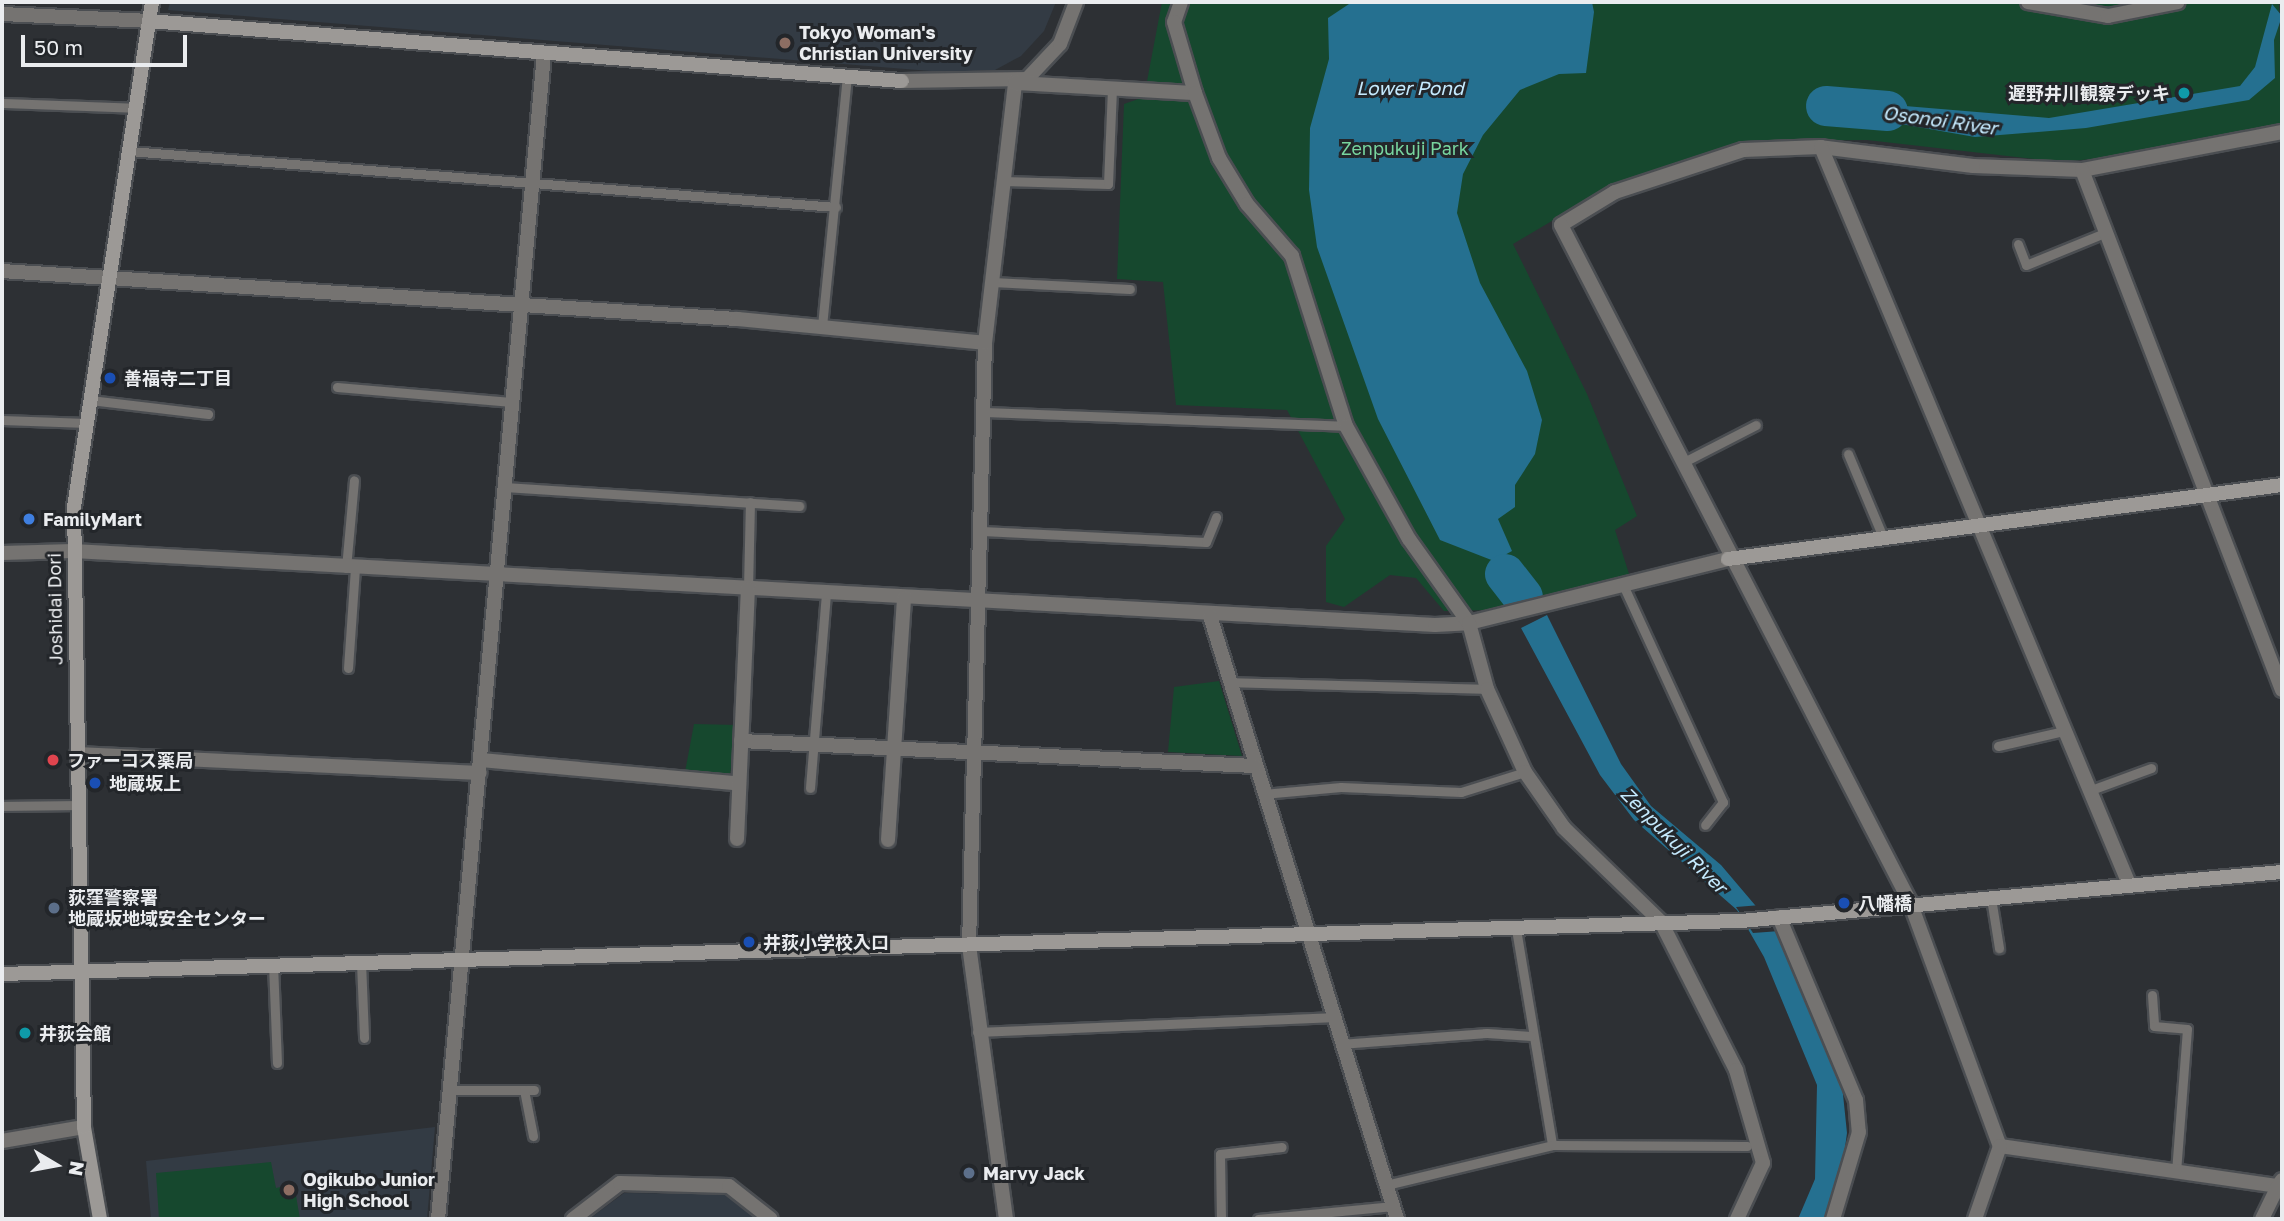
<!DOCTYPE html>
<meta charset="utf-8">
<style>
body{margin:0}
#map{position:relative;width:2284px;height:1221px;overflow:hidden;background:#2d3034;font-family:"Golos Text","Noto Sans JP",sans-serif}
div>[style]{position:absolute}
.built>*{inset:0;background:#333b44}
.green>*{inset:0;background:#16482e}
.water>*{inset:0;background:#257090}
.pier>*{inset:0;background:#2d3034}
.river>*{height:40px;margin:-20px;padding:0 20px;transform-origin:20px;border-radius:20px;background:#257090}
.roads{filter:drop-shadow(2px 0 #4b4e52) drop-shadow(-2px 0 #4b4e52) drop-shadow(0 2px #4b4e52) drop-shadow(0 -2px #4b4e52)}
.lane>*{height:9px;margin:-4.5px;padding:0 4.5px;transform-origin:4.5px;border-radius:4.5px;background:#757371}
.street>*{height:14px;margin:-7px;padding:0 7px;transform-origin:7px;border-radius:7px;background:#757371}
.secondary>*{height:14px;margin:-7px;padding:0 7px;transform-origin:7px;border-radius:7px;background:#9c9996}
.dots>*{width:19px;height:19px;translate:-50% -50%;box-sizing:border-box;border:4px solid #23262a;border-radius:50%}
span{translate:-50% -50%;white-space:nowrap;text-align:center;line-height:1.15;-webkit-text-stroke:6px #23262a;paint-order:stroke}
.poi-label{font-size:18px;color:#eaecef;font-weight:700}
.left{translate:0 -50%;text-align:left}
.right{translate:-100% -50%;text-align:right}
.park-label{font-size:18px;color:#78d59f}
.street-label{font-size:18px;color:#eaecef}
.water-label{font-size:19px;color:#c5eafe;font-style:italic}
.frame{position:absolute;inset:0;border:4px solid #eaecef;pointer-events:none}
.north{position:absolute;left:21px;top:1130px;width:70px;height:70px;-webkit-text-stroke:5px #23262a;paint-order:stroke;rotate:100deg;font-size:19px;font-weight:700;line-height:28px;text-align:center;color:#eaecef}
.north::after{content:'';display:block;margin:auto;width:24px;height:32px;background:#eaecef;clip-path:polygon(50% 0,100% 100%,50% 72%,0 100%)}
.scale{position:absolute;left:21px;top:35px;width:166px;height:32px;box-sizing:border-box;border:4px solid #eaecef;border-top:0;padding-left:9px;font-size:21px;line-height:24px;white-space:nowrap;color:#eaecef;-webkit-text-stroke:5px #23262a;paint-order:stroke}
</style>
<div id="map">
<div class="built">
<div style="clip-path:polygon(170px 2px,1056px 2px,1044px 31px,1021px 56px,995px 70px,943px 72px,168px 10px)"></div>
<div style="clip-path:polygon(435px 1127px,427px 1219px,151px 1219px,146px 1161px)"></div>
<div style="clip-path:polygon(624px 1193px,726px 1194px,757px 1219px,589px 1219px)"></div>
</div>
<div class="green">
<div style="clip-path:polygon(1162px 2px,2279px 2px,2282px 133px,2262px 143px,2060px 162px,1867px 140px,1741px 141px,1611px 186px,1513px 244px,1587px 394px,1637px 516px,1615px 530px,1631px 580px,1490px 610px,1444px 611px,1416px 578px,1390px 575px,1344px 607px,1326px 602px,1326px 546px,1345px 519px,1287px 410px,1176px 405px,1163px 282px,1117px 279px,1124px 104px,1144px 97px)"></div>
<div style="clip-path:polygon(1219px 681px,1242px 756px,1168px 752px,1174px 687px)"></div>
<div style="clip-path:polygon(694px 724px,737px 725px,730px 775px,685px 772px)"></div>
<div style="clip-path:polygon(271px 1162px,276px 1188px,294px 1184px,300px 1219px,159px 1219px,156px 1173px)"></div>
</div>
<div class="water">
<div style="clip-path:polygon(1352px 2px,1592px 2px,1594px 12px,1586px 73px,1559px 74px,1520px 90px,1483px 135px,1463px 174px,1457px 213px,1480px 283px,1527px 371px,1542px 420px,1535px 454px,1515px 485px,1515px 507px,1498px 519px,1512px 551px,1501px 557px,1508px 572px,1501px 577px,1494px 561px,1440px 540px,1378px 419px,1317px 247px,1309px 190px,1310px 128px,1329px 59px,1328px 18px)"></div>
<div style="clip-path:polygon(2272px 4px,2282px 16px,2274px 40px,2275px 78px,2249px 100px,2086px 128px,1975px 137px,1832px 112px,1833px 100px,2049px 118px,2240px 86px,2255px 67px)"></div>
<div style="clip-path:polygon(1547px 615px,1621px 764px,1651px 806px,1721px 865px,1783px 938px,1841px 1075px,1847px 1133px,1840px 1184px,1825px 1219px,1798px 1219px,1815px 1179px,1817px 1085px,1764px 957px,1737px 910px,1634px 820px,1600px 775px,1521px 628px)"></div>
</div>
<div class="pier">
<div style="clip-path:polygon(1761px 905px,1776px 924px,1780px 931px,1753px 933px,1736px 907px)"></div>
</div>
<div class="river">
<div style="left:1826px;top:106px;width:62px;rotate:4.6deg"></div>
<div style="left:1505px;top:574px;width:29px;rotate:52deg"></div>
</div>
<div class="roads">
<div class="lane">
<div style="left:2px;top:103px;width:134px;rotate:2.1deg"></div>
<div style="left:129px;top:151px;width:709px;rotate:4.53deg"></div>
<div style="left:1003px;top:181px;width:105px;rotate:1.6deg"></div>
<div style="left:1108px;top:184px;width:94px;rotate:-87.6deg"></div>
<div style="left:2018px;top:244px;width:22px;rotate:69deg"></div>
<div style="left:2026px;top:265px;width:87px;rotate:-22.2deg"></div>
<div style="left:992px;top:282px;width:138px;rotate:2.9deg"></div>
<div style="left:822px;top:326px;width:251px;rotate:-84.3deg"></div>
<div style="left:337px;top:387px;width:177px;rotate:4.9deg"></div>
<div style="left:90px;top:400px;width:119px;rotate:6.8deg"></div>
<div style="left:983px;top:412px;width:363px;rotate:2.2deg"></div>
<div style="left:2px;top:420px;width:85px;rotate:2deg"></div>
<div style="left:1848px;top:454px;width:88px;rotate:67.2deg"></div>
<div style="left:1682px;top:463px;width:83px;rotate:-27.2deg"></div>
<div style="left:505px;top:487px;width:295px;rotate:3.7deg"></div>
<div style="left:982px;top:531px;width:224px;rotate:2.8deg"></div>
<div style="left:1206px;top:542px;width:27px;rotate:-68deg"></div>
<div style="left:346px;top:568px;width:88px;rotate:-84.8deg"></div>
<div style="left:1624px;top:587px;width:237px;rotate:65.3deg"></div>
<div style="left:1723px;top:802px;width:29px;rotate:128deg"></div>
<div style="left:748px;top:589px;width:87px;rotate:-88.7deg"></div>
<div style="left:348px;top:668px;width:99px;rotate:-86deg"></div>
<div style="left:1228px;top:682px;width:259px;rotate:1.5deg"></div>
<div style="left:1998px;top:746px;width:68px;rotate:-12.8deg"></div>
<div style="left:810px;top:788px;width:195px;rotate:-85.3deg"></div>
<div style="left:2091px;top:790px;width:64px;rotate:-20.1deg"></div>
<div style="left:1263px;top:794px;width:78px;rotate:-5.1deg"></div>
<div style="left:1341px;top:787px;width:120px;rotate:2.4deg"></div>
<div style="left:1461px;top:792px;width:67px;rotate:-17.4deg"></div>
<div style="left:2px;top:806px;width:75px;rotate:-0.8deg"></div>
<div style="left:1991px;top:898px;width:51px;rotate:80.9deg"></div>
<div style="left:1516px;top:929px;width:219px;rotate:80.5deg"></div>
<div style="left:361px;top:962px;width:76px;rotate:87.7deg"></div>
<div style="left:273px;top:964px;width:99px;rotate:87.7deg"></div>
<div style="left:2152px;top:995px;width:31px;rotate:86deg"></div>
<div style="left:2154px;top:1026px;width:33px;rotate:5deg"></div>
<div style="left:2187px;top:1029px;width:142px;rotate:94.4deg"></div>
<div style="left:977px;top:1032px;width:354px;rotate:-2.4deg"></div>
<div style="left:1340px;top:1044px;width:147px;rotate:-4.3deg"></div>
<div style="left:1487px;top:1033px;width:44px;rotate:3.9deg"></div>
<div style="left:453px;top:1090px;width:81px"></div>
<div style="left:524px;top:1090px;width:47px;rotate:78.9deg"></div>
<div style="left:1386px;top:1185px;width:171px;rotate:-13.5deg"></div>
<div style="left:1552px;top:1145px;width:195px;rotate:0.3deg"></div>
<div style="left:1221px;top:1219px;width:65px;rotate:-90.9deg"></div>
<div style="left:1220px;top:1154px;width:62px;rotate:-6.4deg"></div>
<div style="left:1258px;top:1219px;width:136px;rotate:-5.5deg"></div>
</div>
<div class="street">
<div style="left:1181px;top:2px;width:21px;rotate:109deg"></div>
<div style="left:1174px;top:22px;width:74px;rotate:73.5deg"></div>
<div style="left:2028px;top:2px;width:81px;rotate:9.9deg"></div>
<div style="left:2108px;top:16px;width:71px;rotate:-11.3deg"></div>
<div style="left:2px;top:14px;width:147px;rotate:2.7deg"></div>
<div style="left:902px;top:81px;width:125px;rotate:-0.9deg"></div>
<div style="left:1027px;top:79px;width:48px;rotate:-46.7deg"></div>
<div style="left:1060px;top:44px;width:45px;rotate:-69.1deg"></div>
<div style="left:2282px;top:132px;width:204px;rotate:169.2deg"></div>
<div style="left:2082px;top:170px;width:109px;rotate:-177.9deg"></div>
<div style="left:1973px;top:166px;width:153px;rotate:-172.9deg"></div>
<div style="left:1821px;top:147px;width:78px;rotate:177.8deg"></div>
<div style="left:1743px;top:150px;width:135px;rotate:161.8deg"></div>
<div style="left:1615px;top:192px;width:63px;rotate:148.6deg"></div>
<div style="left:1561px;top:225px;width:762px;rotate:62.73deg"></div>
<div style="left:1910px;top:902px;width:260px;rotate:69.8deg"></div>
<div style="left:2000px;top:1146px;width:281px;rotate:8.2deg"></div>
<div style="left:2278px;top:1186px;width:7px;rotate:-56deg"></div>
<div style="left:1821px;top:147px;width:799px;rotate:67.32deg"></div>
<div style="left:2082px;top:170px;width:557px;rotate:68.96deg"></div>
<div style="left:2px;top:271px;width:737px;rotate:3.74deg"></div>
<div style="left:737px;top:319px;width:249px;rotate:5.5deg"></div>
<div style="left:2px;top:553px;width:71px;rotate:-1.6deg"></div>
<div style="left:73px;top:551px;width:1364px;rotate:3.11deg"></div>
<div style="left:1435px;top:625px;width:34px;rotate:-3deg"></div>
<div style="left:1469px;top:623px;width:267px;rotate:-13.9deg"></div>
<div style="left:1210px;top:616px;width:631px;rotate:72.77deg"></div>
<div style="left:741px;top:741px;width:514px;rotate:2.79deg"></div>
<div style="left:77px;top:754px;width:403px;rotate:2.7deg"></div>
<div style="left:481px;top:760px;width:256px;rotate:5.2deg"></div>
<div style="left:737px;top:839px;width:250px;rotate:-87.5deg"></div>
<div style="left:888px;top:840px;width:242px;rotate:-86.2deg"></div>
<div style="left:1779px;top:917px;width:199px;rotate:67.2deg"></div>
<div style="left:1856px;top:1100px;width:32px;rotate:85deg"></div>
<div style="left:1859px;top:1132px;width:91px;rotate:106.6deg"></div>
<div style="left:2px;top:1141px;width:83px;rotate:-9.7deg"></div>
<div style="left:438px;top:1219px;width:1169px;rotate:-84.8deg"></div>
<div style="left:573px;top:1219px;width:59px;rotate:-37.5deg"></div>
<div style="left:620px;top:1183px;width:109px;rotate:1.6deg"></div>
<div style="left:729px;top:1186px;width:53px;rotate:38.2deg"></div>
<div style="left:1006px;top:1219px;width:275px;rotate:-97.7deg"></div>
<div style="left:969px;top:946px;width:603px;rotate:-88.48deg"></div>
<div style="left:985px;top:343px;width:262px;rotate:-83.4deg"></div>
<div style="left:1015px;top:83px;width:180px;rotate:3.2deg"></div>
<div style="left:1195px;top:93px;width:69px;rotate:69.7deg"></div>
<div style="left:1219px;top:158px;width:54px;rotate:58.7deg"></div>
<div style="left:1247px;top:204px;width:69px;rotate:49.1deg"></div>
<div style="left:1292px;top:256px;width:178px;rotate:72.4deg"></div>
<div style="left:1346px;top:426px;width:129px;rotate:60.9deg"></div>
<div style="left:1409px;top:539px;width:103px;rotate:54.5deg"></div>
<div style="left:1469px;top:623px;width:68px;rotate:74.7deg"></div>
<div style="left:1487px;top:689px;width:91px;rotate:65.4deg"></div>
<div style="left:1525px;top:772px;width:68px;rotate:55.1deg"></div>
<div style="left:1564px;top:828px;width:135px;rotate:44.1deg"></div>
<div style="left:1661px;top:922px;width:166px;rotate:63.1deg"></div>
<div style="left:1736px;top:1070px;width:97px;rotate:73.8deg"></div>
<div style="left:1763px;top:1163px;width:62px;rotate:114.9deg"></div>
<div style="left:1975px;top:1219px;width:77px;rotate:-71.1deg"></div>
<div style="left:2262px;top:1219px;width:37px;rotate:-64deg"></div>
</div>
<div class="secondary">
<div style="left:149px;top:21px;width:755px;rotate:4.56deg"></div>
<div style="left:1728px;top:559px;width:559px;rotate:-7.61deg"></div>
<div style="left:2px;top:974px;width:1740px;rotate:-1.75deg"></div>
<div style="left:1741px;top:921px;width:543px;rotate:-5.18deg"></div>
<div style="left:100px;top:1219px;width:93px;rotate:-99.9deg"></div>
<div style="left:84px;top:1127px;width:620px;rotate:-90.92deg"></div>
<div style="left:74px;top:507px;width:511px;rotate:-81.22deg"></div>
</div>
</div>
<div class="dots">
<div style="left:785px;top:43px;background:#8d6e63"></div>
<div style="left:2184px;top:93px;background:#0f9aa8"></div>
<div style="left:110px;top:378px;background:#1a4fb4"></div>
<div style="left:29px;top:519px;background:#3f7fe0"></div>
<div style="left:53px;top:760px;background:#e0444e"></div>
<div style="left:95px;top:783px;background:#1a4fb4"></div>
<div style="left:1844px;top:903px;background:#1a4fb4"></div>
<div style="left:54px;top:908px;background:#5c6f8a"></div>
<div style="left:749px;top:942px;background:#1a4fb4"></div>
<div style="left:25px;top:1033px;background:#0f9aa8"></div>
<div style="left:969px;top:1173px;background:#5c6f8a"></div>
<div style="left:289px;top:1190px;background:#8d6e63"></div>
</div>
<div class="poi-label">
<span class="left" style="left:799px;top:43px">Tokyo Woman's<br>Christian University</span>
<span class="right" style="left:2170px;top:93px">遅野井川観察デッキ</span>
<span class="left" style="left:124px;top:378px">善福寺二丁目</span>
<span class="left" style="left:43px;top:519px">FamilyMart</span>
<span class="left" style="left:67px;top:760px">ファーコス薬局</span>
<span class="left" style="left:109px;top:783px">地蔵坂上</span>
<span class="left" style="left:68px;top:908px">荻窪警察署<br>地蔵坂地域安全センター</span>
<span class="left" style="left:1858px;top:903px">八幡橋</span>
<span class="left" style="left:763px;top:942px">井荻小学校入口</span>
<span class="left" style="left:39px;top:1033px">井荻会館</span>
<span class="left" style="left:983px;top:1173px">Marvy Jack</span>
<span class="left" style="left:303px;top:1190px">Ogikubo Junior<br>High School</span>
</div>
<div class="park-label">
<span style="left:1405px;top:148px">Zenpukuji Park</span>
</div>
<div class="street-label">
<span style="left:55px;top:609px;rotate:-91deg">Joshidai Dori</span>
</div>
<div class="water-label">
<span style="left:1410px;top:88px">Lower Pond</span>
<span style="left:1940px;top:120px;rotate:8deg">Osonoi River</span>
<span style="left:1674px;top:840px;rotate:45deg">Zenpukuji River</span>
</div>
<div class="frame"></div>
<div class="north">N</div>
<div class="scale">50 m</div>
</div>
